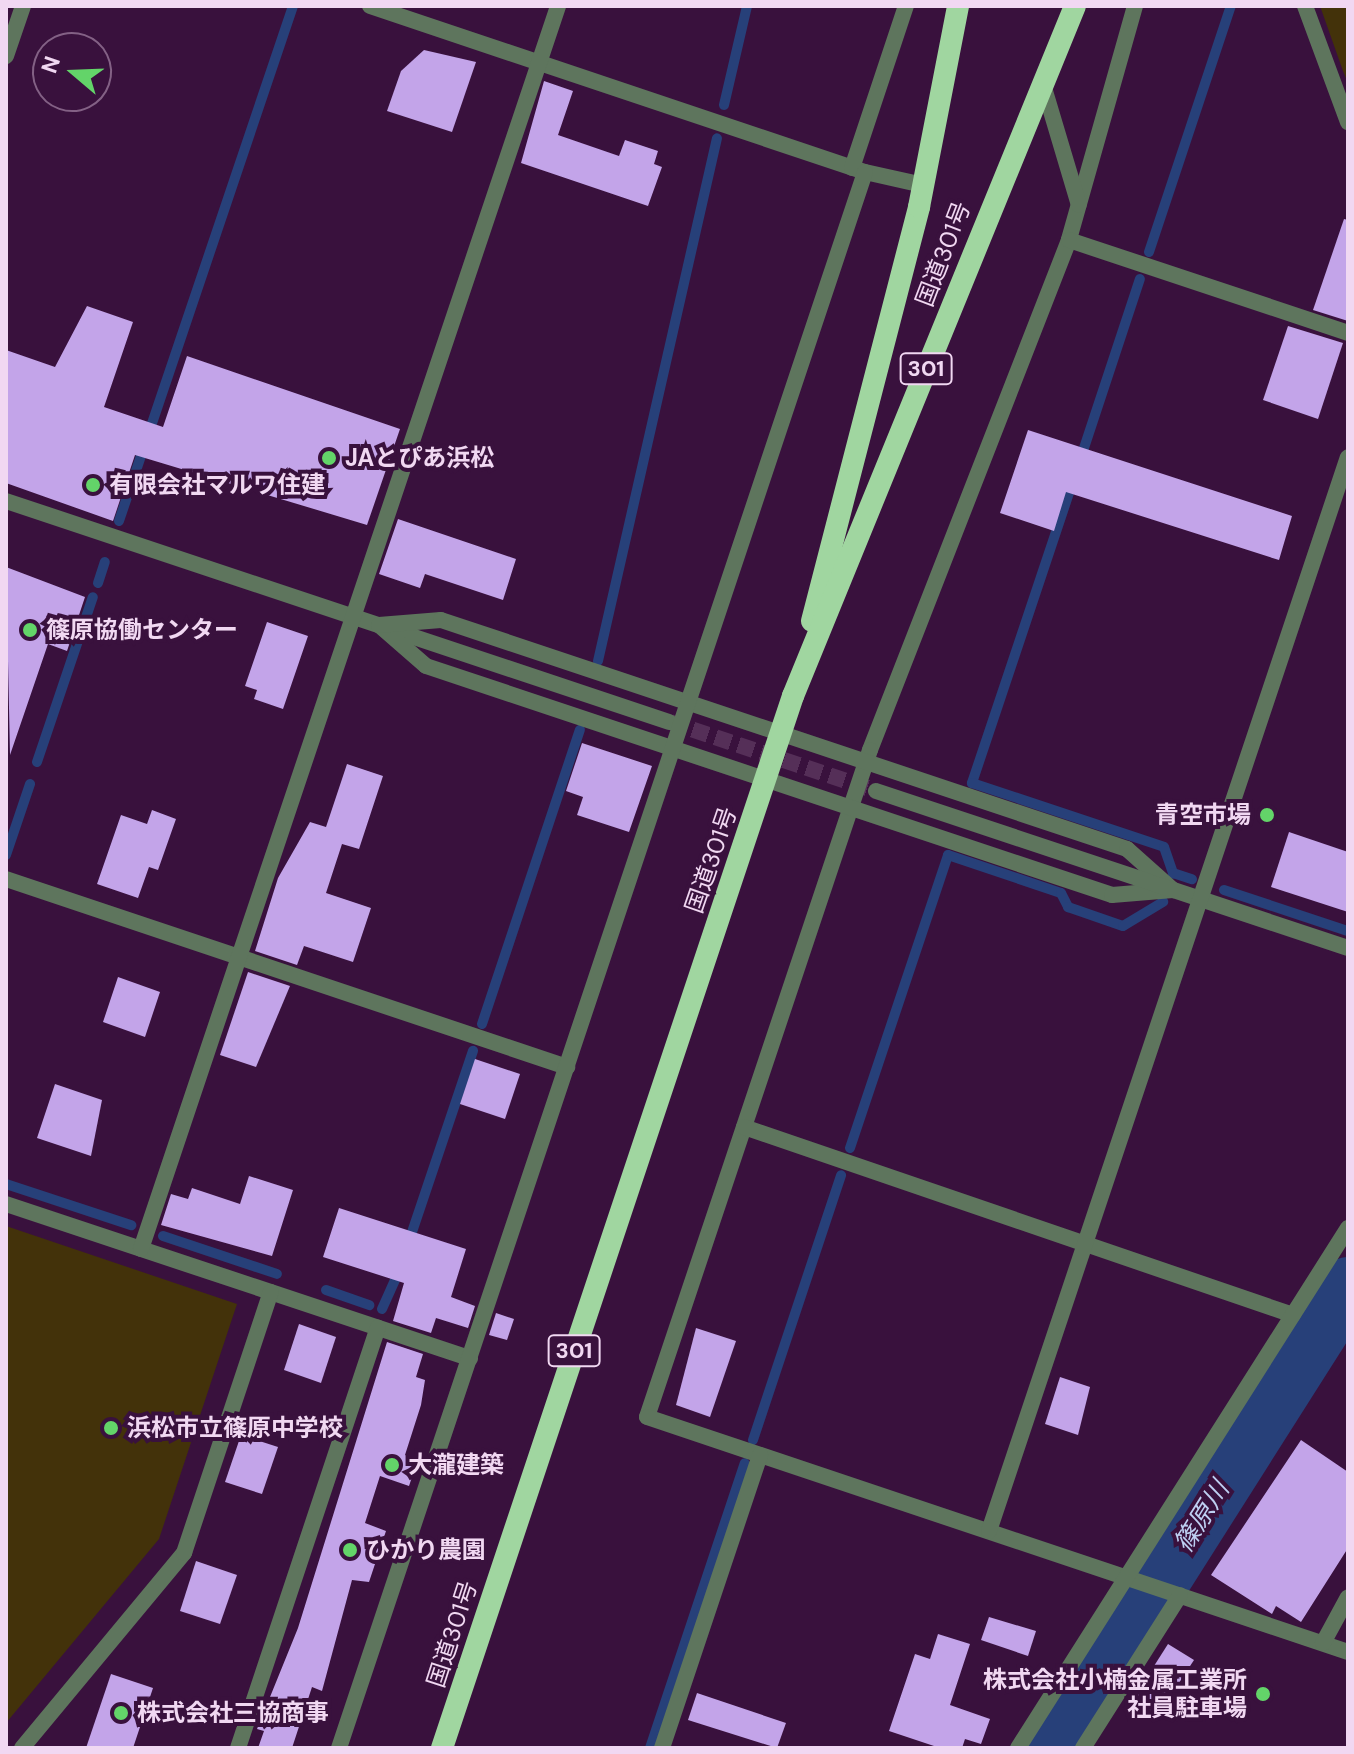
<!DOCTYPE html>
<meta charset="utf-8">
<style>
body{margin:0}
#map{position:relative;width:1354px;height:1754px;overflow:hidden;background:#39113d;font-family:"DM Sans","Noto Sans JP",sans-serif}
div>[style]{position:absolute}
.green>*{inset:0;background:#43320a}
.stream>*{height:10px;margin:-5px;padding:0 5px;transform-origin:5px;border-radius:5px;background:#274079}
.river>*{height:58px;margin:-29px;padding:0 29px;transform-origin:29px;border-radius:29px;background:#274079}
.building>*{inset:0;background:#c3a4e9}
.minor-tunnel>*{height:16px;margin-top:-8px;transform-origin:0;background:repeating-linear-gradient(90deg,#552f58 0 16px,transparent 0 24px)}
.minor>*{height:16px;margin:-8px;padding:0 8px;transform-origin:8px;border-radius:8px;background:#5e755d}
.trunk>*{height:22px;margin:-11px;padding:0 11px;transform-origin:11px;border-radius:11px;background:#a0d6a0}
.dots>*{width:22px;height:22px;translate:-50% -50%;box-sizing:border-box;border:4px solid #39113d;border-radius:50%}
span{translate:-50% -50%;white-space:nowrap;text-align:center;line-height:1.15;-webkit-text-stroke:8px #39113d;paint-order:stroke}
.shield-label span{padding:2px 6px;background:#39113d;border:2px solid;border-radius:6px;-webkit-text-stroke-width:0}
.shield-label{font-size:22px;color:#f1d8f2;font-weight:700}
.street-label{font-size:24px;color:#f1d8f2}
.poi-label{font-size:24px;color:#f1d8f2;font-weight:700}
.left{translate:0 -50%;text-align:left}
.right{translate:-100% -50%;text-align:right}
.water-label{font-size:26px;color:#becff2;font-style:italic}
.frame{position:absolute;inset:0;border:8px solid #f1d8f2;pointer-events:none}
.north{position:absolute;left:32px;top:32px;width:80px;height:80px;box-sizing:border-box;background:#39113d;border:2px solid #836185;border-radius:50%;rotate:289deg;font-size:22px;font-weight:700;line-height:32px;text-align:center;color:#f1d8f2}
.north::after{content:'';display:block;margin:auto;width:28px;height:36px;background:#63d469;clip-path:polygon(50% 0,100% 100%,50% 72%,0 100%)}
</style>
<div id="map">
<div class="green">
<div style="clip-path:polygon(1320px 6px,1348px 6px,1348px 83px,1343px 71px)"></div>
<div style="clip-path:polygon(6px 1226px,237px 1304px,159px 1539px,6px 1723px)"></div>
</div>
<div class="stream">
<div style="left:724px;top:105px;width:102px;rotate:-76.9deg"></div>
<div style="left:1149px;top:252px;width:259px;rotate:-71.6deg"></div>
<div style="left:1084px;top:448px;width:178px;rotate:-71.7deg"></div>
<div style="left:1069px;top:493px;width:306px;rotate:108.5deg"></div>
<div style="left:972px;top:783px;width:202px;rotate:18.4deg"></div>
<div style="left:1164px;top:847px;width:28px;rotate:71deg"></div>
<div style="left:1173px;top:873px;width:20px;rotate:18deg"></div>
<div style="left:119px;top:521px;width:544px;rotate:-71.33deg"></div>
<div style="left:98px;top:583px;width:22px;rotate:-72deg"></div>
<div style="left:598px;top:661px;width:536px;rotate:-77.18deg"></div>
<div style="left:37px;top:762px;width:174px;rotate:-71.3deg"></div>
<div style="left:6px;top:855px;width:75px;rotate:-71.3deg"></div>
<div style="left:1224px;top:890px;width:131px;rotate:18.3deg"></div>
<div style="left:482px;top:1024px;width:310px;rotate:-71.6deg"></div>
<div style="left:850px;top:1148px;width:309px;rotate:-71.5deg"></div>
<div style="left:948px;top:855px;width:119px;rotate:18.6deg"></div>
<div style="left:1061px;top:893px;width:16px;rotate:63deg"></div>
<div style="left:1068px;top:907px;width:58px;rotate:19.1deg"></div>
<div style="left:1123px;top:926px;width:47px;rotate:-31deg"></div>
<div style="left:6px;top:1184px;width:132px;rotate:18.2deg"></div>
<div style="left:163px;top:1236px;width:120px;rotate:18.4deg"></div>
<div style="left:408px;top:1244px;width:204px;rotate:-71.4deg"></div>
<div style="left:326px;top:1290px;width:46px;rotate:19.2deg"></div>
<div style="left:382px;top:1309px;width:42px;rotate:-65.9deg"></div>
<div style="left:753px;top:1440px;width:279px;rotate:-71.6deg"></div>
<div style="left:650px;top:1748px;width:300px;rotate:-71.6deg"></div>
</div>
<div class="river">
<div style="left:1055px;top:1748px;width:547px;rotate:-57.62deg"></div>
</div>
<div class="building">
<div style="clip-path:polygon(424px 50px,476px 62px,452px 132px,387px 111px,401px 71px)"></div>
<div style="clip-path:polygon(544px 81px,573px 91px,558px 135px,619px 156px,625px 140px,658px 151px,654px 164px,662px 167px,648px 206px,521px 163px)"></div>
<div style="clip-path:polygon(1344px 219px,1348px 220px,1348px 321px,1313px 310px)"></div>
<div style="clip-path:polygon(87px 306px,133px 322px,104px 407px,163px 427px,187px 356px,400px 429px,367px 525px,135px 455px,113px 521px,6px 483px,6px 350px,55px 367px)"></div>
<div style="clip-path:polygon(1288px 326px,1343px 343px,1318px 419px,1263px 400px)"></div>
<div style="clip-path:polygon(1028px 430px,1292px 516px,1279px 560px,1066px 492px,1054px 531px,1000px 513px)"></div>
<div style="clip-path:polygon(398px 519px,516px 559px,503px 600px,425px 574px,420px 588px,379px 574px)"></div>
<div style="clip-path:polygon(6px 567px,85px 597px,67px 651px,48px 644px,10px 755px)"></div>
<div style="clip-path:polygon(267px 622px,308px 636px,283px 709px,254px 699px,257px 690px,245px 686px)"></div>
<div style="clip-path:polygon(582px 743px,652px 766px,629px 832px,577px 815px,583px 797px,566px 791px)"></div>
<div style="clip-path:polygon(347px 764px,383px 776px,359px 849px,342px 844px,326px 893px,371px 908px,353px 962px,304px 946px,297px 965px,255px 951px,278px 878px,310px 822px,326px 827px)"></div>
<div style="clip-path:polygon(152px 810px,176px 819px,158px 870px,149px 867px,138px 898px,97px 884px,121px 815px,147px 824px)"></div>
<div style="clip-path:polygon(1289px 832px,1348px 852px,1348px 912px,1271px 887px)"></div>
<div style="clip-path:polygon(248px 972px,290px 986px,256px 1067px,220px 1055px)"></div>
<div style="clip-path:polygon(118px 977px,160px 992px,145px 1037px,103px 1022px)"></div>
<div style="clip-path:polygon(475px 1059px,520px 1074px,505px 1119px,460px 1104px)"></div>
<div style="clip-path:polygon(55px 1084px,102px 1100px,91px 1156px,37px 1138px)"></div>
<div style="clip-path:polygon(249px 1176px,293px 1190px,272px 1256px,161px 1225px,171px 1194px,188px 1199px,192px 1188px,240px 1204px)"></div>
<div style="clip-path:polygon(339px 1208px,466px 1249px,451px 1297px,475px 1306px,468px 1328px,436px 1318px,431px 1333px,393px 1321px,404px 1283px,323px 1257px)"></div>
<div style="clip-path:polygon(496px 1313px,514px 1319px,507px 1340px,489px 1335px)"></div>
<div style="clip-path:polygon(299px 1324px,336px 1337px,321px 1383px,284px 1370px)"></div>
<div style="clip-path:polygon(696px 1328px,736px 1341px,710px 1417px,676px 1405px)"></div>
<div style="clip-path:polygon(387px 1342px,423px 1354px,416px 1377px,425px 1380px,421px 1405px,405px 1455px,418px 1459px,409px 1486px,380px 1476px,365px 1523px,386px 1531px,369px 1582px,352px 1580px,322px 1691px,312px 1687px,292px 1748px,258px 1748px,264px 1731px,257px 1729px,298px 1628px)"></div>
<div style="clip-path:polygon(1060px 1377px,1090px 1387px,1078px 1435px,1045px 1424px)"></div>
<div style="clip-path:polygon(241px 1435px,278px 1447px,262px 1494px,225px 1482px)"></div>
<div style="clip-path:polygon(1301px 1440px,1348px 1472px,1348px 1548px,1301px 1622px,1276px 1606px,1272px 1614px,1211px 1575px)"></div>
<div style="clip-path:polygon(196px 1561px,237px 1575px,220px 1624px,180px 1611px)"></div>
<div style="clip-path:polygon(989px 1617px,1036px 1631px,1028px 1656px,981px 1640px)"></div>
<div style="clip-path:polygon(938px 1634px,970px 1644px,950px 1705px,990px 1719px,981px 1744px,965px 1739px,962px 1748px,940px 1748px,889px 1731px,915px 1654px,930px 1659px)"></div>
<div style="clip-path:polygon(1168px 1644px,1194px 1660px,1158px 1715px,1133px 1699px)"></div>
<div style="clip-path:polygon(111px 1674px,153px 1688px,133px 1748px,86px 1748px)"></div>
<div style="clip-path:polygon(697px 1693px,786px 1723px,777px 1748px,688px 1720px)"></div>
</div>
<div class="minor-tunnel">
<div style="left:670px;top:722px;width:217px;rotate:18.5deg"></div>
</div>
<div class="minor">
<div style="left:370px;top:6px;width:522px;rotate:18.54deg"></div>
<div style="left:865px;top:172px;width:59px;rotate:12.6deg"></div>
<div style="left:1135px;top:6px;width:243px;rotate:105.8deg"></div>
<div style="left:1069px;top:240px;width:547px;rotate:111.32deg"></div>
<div style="left:870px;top:750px;width:703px;rotate:108.49deg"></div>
<div style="left:647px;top:1417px;width:739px;rotate:18.53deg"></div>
<div style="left:1305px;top:6px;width:124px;rotate:69.7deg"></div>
<div style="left:6px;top:56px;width:53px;rotate:-71.2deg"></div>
<div style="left:1042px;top:81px;width:129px;rotate:73.4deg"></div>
<div style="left:852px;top:168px;width:171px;rotate:-71.6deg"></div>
<div style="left:1069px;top:240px;width:294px;rotate:18.4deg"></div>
<div style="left:6px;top:501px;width:699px;rotate:18.43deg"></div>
<div style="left:379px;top:625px;width:62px;rotate:41.1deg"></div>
<div style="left:426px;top:666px;width:723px;rotate:18.46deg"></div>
<div style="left:1112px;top:895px;width:61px;rotate:-4.7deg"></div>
<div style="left:379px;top:625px;width:62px;rotate:-4.6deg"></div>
<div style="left:441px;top:620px;width:723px;rotate:18.46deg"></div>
<div style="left:1127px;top:849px;width:62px;rotate:41.7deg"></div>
<div style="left:876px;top:791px;width:497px;rotate:18.4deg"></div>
<div style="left:6px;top:879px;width:592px;rotate:18.53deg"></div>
<div style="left:744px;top:1127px;width:580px;rotate:18.9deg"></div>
<div style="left:6px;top:1204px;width:489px;rotate:18.4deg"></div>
<div style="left:141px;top:1249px;width:1311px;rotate:-71.45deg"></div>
<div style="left:989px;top:1531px;width:1132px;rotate:-71.52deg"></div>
<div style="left:1323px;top:1643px;width:52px;rotate:-61.5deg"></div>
<div style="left:22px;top:1748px;width:254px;rotate:-50.3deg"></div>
<div style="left:184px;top:1553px;width:275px;rotate:-71.6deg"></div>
<div style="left:238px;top:1748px;width:443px;rotate:-71.6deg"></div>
<div style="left:339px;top:1748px;width:1661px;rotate:-71.54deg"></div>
<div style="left:662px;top:1748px;width:309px;rotate:-71.5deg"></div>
<div style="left:1018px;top:1748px;width:616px;rotate:-57.6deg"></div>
<div style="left:1083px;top:1748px;width:181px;rotate:-57.6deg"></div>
</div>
<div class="trunk">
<div style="left:812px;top:621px;width:428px;rotate:-75.5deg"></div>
<div style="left:919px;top:207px;width:205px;rotate:-79deg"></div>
<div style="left:442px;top:1748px;width:1109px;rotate:-71.55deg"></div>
<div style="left:793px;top:696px;width:745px;rotate:-67.77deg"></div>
</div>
<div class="dots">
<div style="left:329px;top:458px;background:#63d469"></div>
<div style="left:93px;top:485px;background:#63d469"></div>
<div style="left:30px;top:630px;background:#63d469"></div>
<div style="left:1267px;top:815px;background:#63d469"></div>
<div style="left:111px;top:1428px;background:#63d469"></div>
<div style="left:392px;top:1465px;background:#63d469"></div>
<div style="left:350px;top:1550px;background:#63d469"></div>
<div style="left:1263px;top:1694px;background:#63d469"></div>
<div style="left:121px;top:1713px;background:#63d469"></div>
</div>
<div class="shield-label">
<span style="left:926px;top:369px">301</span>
<span style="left:574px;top:1351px">301</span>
</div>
<div class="street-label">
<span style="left:943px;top:254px;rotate:-69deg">国道301号</span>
<span style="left:711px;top:860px;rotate:-71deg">国道301号</span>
<span style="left:452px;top:1634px;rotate:-72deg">国道301号</span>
</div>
<div class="poi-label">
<span class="left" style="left:345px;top:458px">JAとぴあ浜松</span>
<span class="left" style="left:109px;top:485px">有限会社マルワ住建</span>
<span class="left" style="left:46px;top:630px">篠原協働センター</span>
<span class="right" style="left:1251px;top:815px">青空市場</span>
<span class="left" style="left:127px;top:1428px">浜松市立篠原中学校</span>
<span class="left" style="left:408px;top:1465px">大瀧建築</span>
<span class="left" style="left:366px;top:1550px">ひかり農園</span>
<span class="right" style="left:1247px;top:1694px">株式会社小楠金属工業所<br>社員駐車場</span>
<span class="left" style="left:137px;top:1713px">株式会社三協商事</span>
</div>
<div class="water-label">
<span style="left:1202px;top:1517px;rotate:-58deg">篠原川</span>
</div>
<div class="frame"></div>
<div class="north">N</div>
</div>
